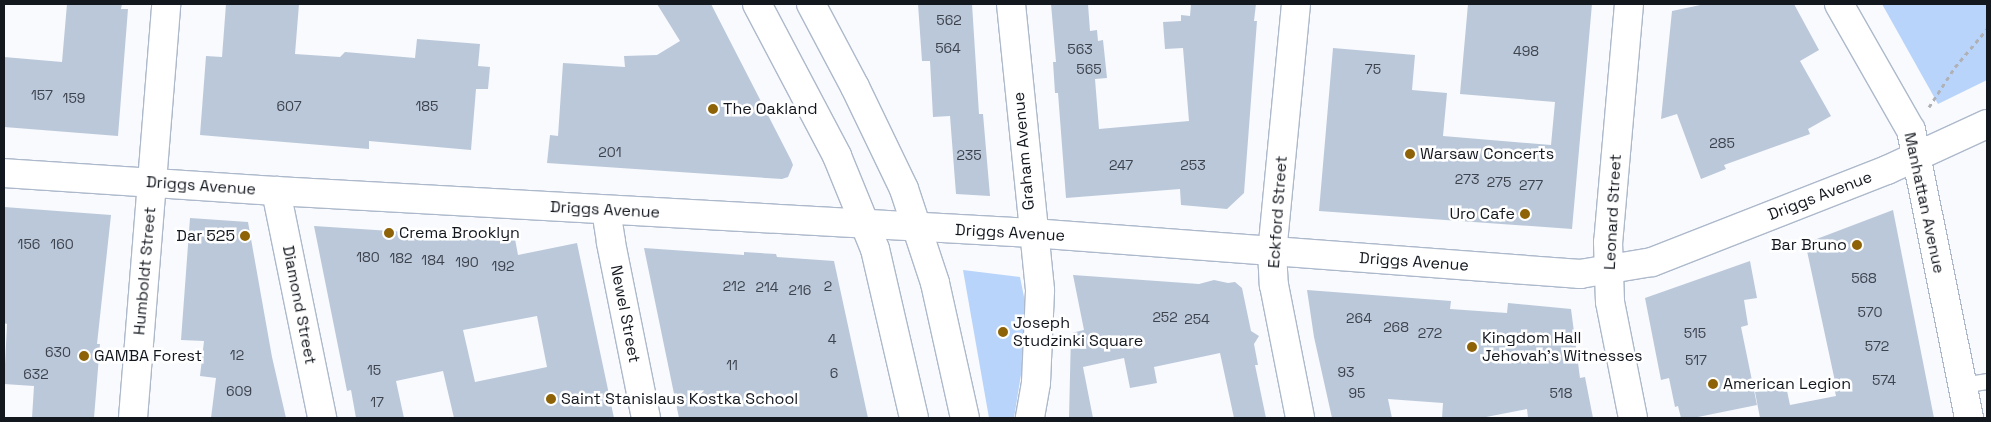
<!DOCTYPE html>
<style>
body{margin:0}
#map{position:relative;width:1991px;height:422px;overflow:hidden;background:#f8fafe;font-family:"Space Grotesk",sans-serif}
div>[style]{position:absolute}
.green>*{inset:0;background:#b9d4fa}
.building>*{inset:0;background:#bbc8da}
.path>*{height:3px;margin-top:-1.5px;transform-origin:0;background:repeating-linear-gradient(90deg,#afb1b6 0 4px,transparent 0 8px)}
.roads{filter:drop-shadow(1px 0 #adb9cb) drop-shadow(-1px 0 #adb9cb) drop-shadow(0 1px #adb9cb) drop-shadow(0 -1px #adb9cb)}
.lane>*{height:15px;margin:-7.5px;padding:0 7.5px;transform-origin:7.5px;border-radius:7.5px;background:#fff}
.street>*{height:28px;margin:-14px;padding:0 14px;transform-origin:14px;border-radius:14px;background:#fff}
.secondary>*{height:28px;margin:-14px;padding:0 14px;transform-origin:14px;border-radius:14px;background:#fff}
.primary>*{height:28px;margin:-14px;padding:0 14px;transform-origin:14px;border-radius:14px;background:#fff}
.dots>*{width:14px;height:14px;translate:-50% -50%;box-sizing:border-box;border:2px solid #fff;border-radius:50%}
span{translate:-50% -50%;white-space:nowrap;text-align:center;line-height:1.15;-webkit-text-stroke:5px #fff;paint-order:stroke}
.number-label{font-size:14px;color:#3d434d}
.number-label span{-webkit-text-stroke-width:0}
.poi-label{font-size:16px;color:#13171e}
.left{translate:0 -50%;text-align:left}
.right{translate:-100% -50%;text-align:right}
.street-label{font-size:16px;color:#13171e}
.frame{position:absolute;inset:0;border:5px solid #13171e;pointer-events:none}
</style>
<div id="map">
<div class="green">
<div style="clip-path:polygon(1882px 4px,1987px 4px,1987px 80px,1938px 104px)"></div>
<div style="clip-path:polygon(963px 270px,1020px 277px,1026px 307px,1024px 356px,1014px 418px,989px 418px)"></div>
</div>
<div class="building">
<div style="clip-path:polygon(67px 4px,122px 4px,121px 9px,128px 9px,118px 136px,4px 127px,4px 57px,62px 62px)"></div>
<div style="clip-path:polygon(226px 4px,299px 4px,295px 54px,340px 57px,345px 52px,415px 58px,417px 39px,480px 44px,478px 66px,490px 67px,488px 89px,476px 89px,471px 150px,369px 141px,369px 149px,200px 135px,206px 56px,222px 57px)"></div>
<div style="clip-path:polygon(657px 4px,711px 4px,791px 160px,793px 165px,788px 177px,782px 179px,547px 163px,550px 135px,558px 136px,563px 63px,625px 67px,624px 56px,657px 55px,680px 41px)"></div>
<div style="clip-path:polygon(918px 4px,972px 4px,979px 114px,983px 114px,990px 196px,956px 194px,950px 116px,933px 117px,930px 61px,922px 61px)"></div>
<div style="clip-path:polygon(1051px 4px,1088px 4px,1090px 31px,1097px 30px,1098px 41px,1103px 40px,1107px 78px,1095px 79px,1099px 129px,1189px 121px,1183px 48px,1165px 49px,1163px 22px,1181px 21px,1181px 15px,1190px 16px,1191px 4px,1256px 4px,1254px 21px,1257px 21px,1244px 193px,1227px 209px,1181px 205px,1180px 189px,1066px 198px,1058px 93px,1055px 93px,1053px 62px,1056px 62px)"></div>
<div style="clip-path:polygon(1468px 4px,1592px 4px,1572px 229px,1319px 211px,1333px 48px,1415px 55px,1412px 90px,1447px 93px,1443px 136px,1551px 145px,1555px 102px,1460px 94px)"></div>
<div style="clip-path:polygon(1705px 4px,1794px 4px,1819px 50px,1800px 61px,1831px 116px,1808px 129px,1810px 134px,1724px 165px,1726px 169px,1701px 179px,1677px 114px,1661px 119px,1672px 11px)"></div>
<div style="clip-path:polygon(4px 207px,111px 215px,97px 344px,100px 344px,94px 418px,32px 418px,34px 386px,4px 384px,7px 324px,4px 323px)"></div>
<div style="clip-path:polygon(1893px 210px,1934px 418px,1760px 418px,1755px 392px,1786px 386px,1790px 405px,1836px 396px,1834px 387px,1836px 386px,1807px 251px,1816px 249px,1814px 240px)"></div>
<div style="clip-path:polygon(190px 218px,248px 222px,272px 357px,286px 418px,211px 418px,216px 378px,200px 376px,204px 341px,181px 340px)"></div>
<div style="clip-path:polygon(evenodd,314px 226px,515px 239px,518px 255px,577px 243px,614px 418px,454px 418px,443px 371px,396px 381px,404px 418px,356px 418px,351px 390px,347px 391px,314px 226px,537px 316px,547px 367px,475px 382px,463px 330px,537px 316px)"></div>
<div style="clip-path:polygon(644px 248px,744px 255px,744px 252px,776px 254px,777px 257px,834px 261px,868px 418px,679px 418px)"></div>
<div style="clip-path:polygon(1750px 261px,1757px 298px,1744px 300px,1748px 325px,1741px 327px,1757px 405px,1693px 418px,1681px 418px,1678px 406px,1675px 407px,1669px 378px,1661px 380px,1645px 298px)"></div>
<div style="clip-path:polygon(1073px 275px,1199px 284px,1214px 280px,1228px 283px,1235px 282px,1242px 288px,1251px 331px,1259px 336px,1254px 344px,1258px 365px,1255px 365px,1266px 418px,1234px 418px,1220px 353px,1154px 367px,1157px 383px,1130px 388px,1124px 358px,1083px 367px,1093px 418px,1069px 418px,1071px 333px,1084px 330px)"></div>
<div style="clip-path:polygon(1307px 290px,1451px 301px,1450px 309px,1507px 313px,1508px 303px,1571px 309px,1580px 378px,1585px 377px,1593px 418px,1528px 418px,1527px 409px,1481px 418px,1442px 418px,1443px 403px,1388px 399px,1392px 418px,1332px 418px,1314px 337px)"></div>
</div>
<div class="path">
<div style="left:1929px;top:107px;width:48px;rotate:-57deg"></div>
<div style="left:1955px;top:67px;width:50px;rotate:-49.9deg"></div>
</div>
<div class="roads">
<div class="lane">
<div style="left:1962px;top:385px;width:25px;rotate:-9deg"></div>
</div>
<div class="street">
<div style="left:1011px;top:4px;width:288px;rotate:84.2deg"></div>
<div style="left:1040px;top:291px;width:92px;rotate:92.5deg"></div>
<div style="left:1036px;top:383px;width:36px;rotate:100deg"></div>
<div style="left:1296px;top:4px;width:248px;rotate:95.5deg"></div>
<div style="left:1272px;top:251px;width:34px;rotate:87deg"></div>
<div style="left:1274px;top:285px;width:136px;rotate:78.9deg"></div>
<div style="left:1629px;top:4px;width:239px;rotate:95deg"></div>
<div style="left:1608px;top:242px;width:60px;rotate:88.1deg"></div>
<div style="left:1610px;top:302px;width:118px;rotate:78.8deg"></div>
<div style="left:4px;top:173px;width:273px;rotate:3.8deg"></div>
<div style="left:276px;top:191px;width:757px;rotate:3.18deg"></div>
<div style="left:1032px;top:233px;width:550px;rotate:4.28deg"></div>
<div style="left:1580px;top:274px;width:73px;rotate:-9.5deg"></div>
<div style="left:1652px;top:262px;width:252px;rotate:-21.4deg"></div>
<div style="left:1887px;top:170px;width:110px;rotate:-24.7deg"></div>
<div style="left:276px;top:191px;width:232px;rotate:78.5deg"></div>
<div style="left:606px;top:210px;width:33px;rotate:81deg"></div>
<div style="left:611px;top:243px;width:178px;rotate:78.7deg"></div>
<div style="left:133px;top:418px;width:415px;rotate:-85.4deg"></div>
</div>
<div class="secondary">
<div style="left:1839px;top:4px;width:145px;rotate:60.3deg"></div>
<div style="left:1911px;top:130px;width:294px;rotate:78.6deg"></div>
</div>
<div class="primary">
<div style="left:757px;top:4px;width:172px;rotate:62.2deg"></div>
<div style="left:837px;top:156px;width:100px;rotate:67.8deg"></div>
<div style="left:875px;top:249px;width:173px;rotate:77deg"></div>
<div style="left:811px;top:4px;width:94px;rotate:62.1deg"></div>
<div style="left:855px;top:87px;width:113px;rotate:64.3deg"></div>
<div style="left:904px;top:189px;width:99px;rotate:71.7deg"></div>
<div style="left:935px;top:283px;width:138px;rotate:77.5deg"></div>
</div>
</div>
<div class="dots">
<div style="left:713px;top:109px;background:#8e6308"></div>
<div style="left:1410px;top:154px;background:#8e6308"></div>
<div style="left:1525px;top:214px;background:#8e6308"></div>
<div style="left:389px;top:233px;background:#8e6308"></div>
<div style="left:245px;top:236px;background:#8e6308"></div>
<div style="left:1857px;top:245px;background:#8e6308"></div>
<div style="left:1003px;top:332px;background:#8e6308"></div>
<div style="left:1472px;top:347px;background:#8e6308"></div>
<div style="left:84px;top:356px;background:#8e6308"></div>
<div style="left:1713px;top:384px;background:#8e6308"></div>
<div style="left:551px;top:399px;background:#8e6308"></div>
</div>
<div class="number-label">
<span style="left:949px;top:20px">562</span>
<span style="left:948px;top:48px">564</span>
<span style="left:1080px;top:49px">563</span>
<span style="left:1526px;top:51px">498</span>
<span style="left:1089px;top:69px">565</span>
<span style="left:1373px;top:69px">75</span>
<span style="left:42px;top:95px">157</span>
<span style="left:74px;top:98px">159</span>
<span style="left:289px;top:106px">607</span>
<span style="left:427px;top:106px">185</span>
<span style="left:1722px;top:143px">285</span>
<span style="left:610px;top:152px">201</span>
<span style="left:969px;top:155px">235</span>
<span style="left:1121px;top:165px">247</span>
<span style="left:1193px;top:165px">253</span>
<span style="left:1467px;top:179px">273</span>
<span style="left:1499px;top:182px">275</span>
<span style="left:1531px;top:185px">277</span>
<span style="left:29px;top:244px">156</span>
<span style="left:62px;top:244px">160</span>
<span style="left:368px;top:257px">180</span>
<span style="left:401px;top:258px">182</span>
<span style="left:433px;top:260px">184</span>
<span style="left:467px;top:262px">190</span>
<span style="left:503px;top:266px">192</span>
<span style="left:1864px;top:278px">568</span>
<span style="left:734px;top:286px">212</span>
<span style="left:828px;top:286px">2</span>
<span style="left:767px;top:287px">214</span>
<span style="left:800px;top:290px">216</span>
<span style="left:1870px;top:312px">570</span>
<span style="left:1165px;top:317px">252</span>
<span style="left:1359px;top:318px">264</span>
<span style="left:1197px;top:319px">254</span>
<span style="left:1396px;top:327px">268</span>
<span style="left:1430px;top:333px">272</span>
<span style="left:1695px;top:333px">515</span>
<span style="left:832px;top:339px">4</span>
<span style="left:1877px;top:346px">572</span>
<span style="left:58px;top:352px">630</span>
<span style="left:237px;top:355px">12</span>
<span style="left:1696px;top:360px">517</span>
<span style="left:732px;top:365px">11</span>
<span style="left:374px;top:370px">15</span>
<span style="left:1346px;top:372px">93</span>
<span style="left:834px;top:373px">6</span>
<span style="left:36px;top:374px">632</span>
<span style="left:1884px;top:380px">574</span>
<span style="left:239px;top:391px">609</span>
<span style="left:1357px;top:393px">95</span>
<span style="left:1561px;top:393px">518</span>
<span style="left:377px;top:402px">17</span>
</div>
<div class="poi-label">
<span class="left" style="left:723px;top:109px">The Oakland</span>
<span class="left" style="left:1420px;top:154px">Warsaw Concerts</span>
<span class="right" style="left:1515px;top:214px">Uro Cafe</span>
<span class="left" style="left:399px;top:233px">Crema Brooklyn</span>
<span class="right" style="left:235px;top:236px">Dar 525</span>
<span class="right" style="left:1847px;top:245px">Bar Bruno</span>
<span class="left" style="left:1013px;top:332px">Joseph<br>Studzinki Square</span>
<span class="left" style="left:1482px;top:347px">Kingdom Hall<br>Jehovah's Witnesses</span>
<span class="left" style="left:94px;top:356px">GAMBA Forest</span>
<span class="left" style="left:1723px;top:384px">American Legion</span>
<span class="left" style="left:561px;top:399px">Saint Stanislaus Kostka School</span>
</div>
<div class="street-label">
<span style="left:1024px;top:151px;rotate:-95deg">Graham Avenue</span>
<span style="left:201px;top:186px;rotate:4deg">Driggs Avenue</span>
<span style="left:1820px;top:196px;rotate:-21deg">Driggs Avenue</span>
<span style="left:1924px;top:203px;rotate:78deg">Manhattan Avenue</span>
<span style="left:605px;top:210px;rotate:3deg">Driggs Avenue</span>
<span style="left:1278px;top:212px;rotate:-86deg">Eckford Street</span>
<span style="left:1613px;top:212px;rotate:-87deg">Leonard Street</span>
<span style="left:1010px;top:233px;rotate:3deg">Driggs Avenue</span>
<span style="left:1414px;top:262px;rotate:4deg">Driggs Avenue</span>
<span style="left:145px;top:271px;rotate:-85deg">Humboldt Street</span>
<span style="left:299px;top:305px;rotate:79deg">Diamond Street</span>
<span style="left:625px;top:314px;rotate:79deg">Newel Street</span>
</div>
<div class="frame"></div>
</div>
